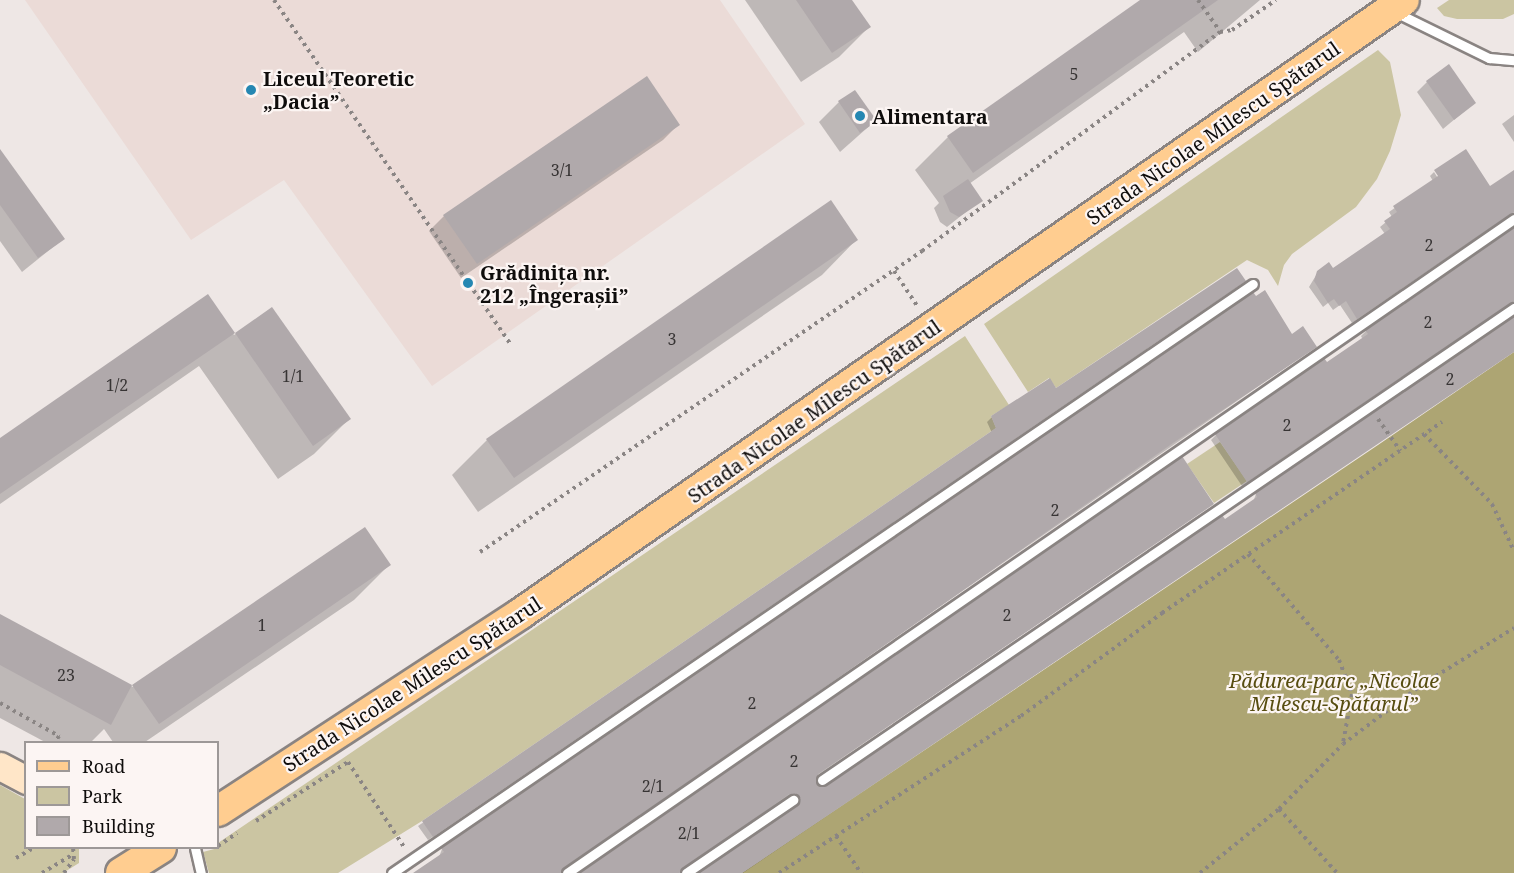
<!DOCTYPE html>
<meta charset="utf-8">
<style>
body{margin:0}
#map{position:relative;width:1514px;height:873px;overflow:hidden;background:#eee7e5;font-family:"Noto Serif",serif}
div>[style]{position:absolute}
.built>*{inset:0;background:#ebdbd7}
.green>*{inset:0;background:#cbc5a2}
.forest>*{inset:0;background:#ada573}
.shadow>*{inset:0;background:#0003}
.building>*{inset:0;background:#b0a9ab}
.path>*{height:4px;margin-top:-2px;transform-origin:0;background:repeating-linear-gradient(90deg,#8a8584 0 3px,transparent 0 7.5px)}
.roads{filter:drop-shadow(2px 0 #8a8482) drop-shadow(-2px 0 #8a8482) drop-shadow(0 2px #8a8482) drop-shadow(0 -2px #8a8482)}
.lane>*{height:9px;margin:-4.5px;padding:0 4.5px;transform-origin:4.5px;border-radius:4.5px;background:#fff}
.secondary>*{height:27px;margin:-13.5px;padding:0 13.5px;transform-origin:13.5px;border-radius:13.5px;background:#ffe6c8}
.primary>*{height:30px;margin:-15px;padding:0 15px;transform-origin:15px;border-radius:15px;background:#ffcd90}
.dots>*{width:16px;height:16px;translate:-50% -50%;box-sizing:border-box;border:3px solid #fcf5f3;border-radius:50%}
span{translate:-50% -50%;white-space:nowrap;text-align:center;line-height:1.15;-webkit-text-stroke:4.5px #fcf5f3;paint-order:stroke}
.number-label{font-size:16px;color:#373434}
.number-label span{-webkit-text-stroke-width:0}
.poi-label{font-size:20px;color:#0f0d0c;font-weight:700}
.left{translate:0 -50%;text-align:left}
.street-label{font-size:20px;color:#0f0d0c}
.park-label{font-size:20px;color:#574d10;font-style:italic}
.legend{position:absolute;left:24px;top:741px;width:195px;height:108px;box-sizing:border-box;background:#fcf5f3;border:2px solid #9d9897;margin:0;padding:8px 10px;list-style:none;font-size:18px;color:#0f0d0c}
.legend li{display:flex;align-items:center;gap:12px;height:30px}
.legend b{width:30px;border:2px solid #9d9897}
</style>
<div id="map">
<div class="built">
<div style="clip-path:polygon(25px 0,720px 0,805px 124px,432px 386px,284px 180px,191px 240px)"></div>
</div>
<div class="green">
<div style="clip-path:polygon(1449px 0,1514px 0,1514px 14px,1503px 19px,1457px 19px,1444px 16px,1437px 8px)"></div>
<div style="clip-path:polygon(1378px 50px,1390px 62px,1401px 115px,1390px 151px,1377px 179px,1356px 207px,1292px 254px,1284px 265px,1278px 286px,1268px 270px,1247px 260px,1056px 388px,1049px 378px,1028px 392px,984px 324px)"></div>
<div style="clip-path:polygon(965px 336px,1009px 405px,991px 416px,996px 428px,422px 821px,338px 873px,209px 873px,203px 852px,218px 848px,218px 843px)"></div>
<div style="clip-path:polygon(1220px 442px,1247px 481px,1214px 503px,1187px 464px)"></div>
<div style="clip-path:polygon(0 785px,25px 799px,26px 848px,79px 848px,79px 863px,63px 873px,0 873px)"></div>
</div>
<div class="forest">
<div style="clip-path:polygon(1514px 352px,1514px 873px,742px 873px,1378px 445px)"></div>
</div>
<div class="shadow">
<div style="clip-path:polygon(745px 0,850px 0,869px 27px,839px 57px,801px 82px)"></div>
<div style="clip-path:polygon(1142px 0,1260px 0,1198px 52px,1184px 32px,969px 184px,981px 200px,947px 227px,940px 222px,934px 208px,939px 203px,915px 170px,948px 137px)"></div>
<div style="clip-path:polygon(1427px 82px,1474px 103px,1443px 129px,1417px 92px)"></div>
<div style="clip-path:polygon(839px 102px,875px 121px,840px 152px,819px 122px)"></div>
<div style="clip-path:polygon(1514px 115px,1514px 142px,1502px 124px)"></div>
<div style="clip-path:polygon(678px 125px,663px 140px,461px 278px,429px 231px,444px 216px)"></div>
<div style="clip-path:polygon(0 171px,63px 239px,22px 272px,0 241px)"></div>
<div style="clip-path:polygon(1514px 171px,1514px 219px,1504px 218px,1352px 323px,1340px 305px,1333px 310px,1328px 303px,1323px 307px,1309px 287px,1318px 272px,1333px 270px,1385px 234px,1380px 227px,1392px 217px,1389px 212px,1433px 181px,1430px 176px,1434px 172px,1441px 183px,1490px 188px)"></div>
<div style="clip-path:polygon(1514px 229px,1514px 309px,1504px 307px,1242px 486px,1211px 440px,1216px 435px,1363px 340px,1361px 336px,1366px 331px)"></div>
<div style="clip-path:polygon(856px 240px,822px 275px,478px 512px,452px 475px,487px 440px)"></div>
<div style="clip-path:polygon(1239px 285px,428px 840px,418px 826px,992px 433px,987px 422px,992px 417px,1056px 390px)"></div>
<div style="clip-path:polygon(208px 297px,234px 335px,272px 309px,349px 419px,314px 454px,278px 479px,199px 366px,0 504px,0 440px)"></div>
<div style="clip-path:polygon(1514px 317px,1514px 350px,743px 873px,701px 873px,793px 810px,795px 804px,787px 797px,681px 868px,680px 873px,582px 873px,1212px 504px,816px 776px,815px 786px,826px 787px,1253px 502px,1256px 494px)"></div>
<div style="clip-path:polygon(1291px 336px,1315px 347px,561px 869px,561px 873px,417px 873px,439px 857px,442px 849px)"></div>
<div style="clip-path:polygon(364px 529px,389px 565px,354px 600px,145px 742px,113px 742px,104px 729px,91px 742px,45px 742px,0 718px,0 615px,133px 687px)"></div>
</div>
<div class="building">
<div style="clip-path:polygon(796px 0,852px 0,871px 27px,832px 53px)"></div>
<div style="clip-path:polygon(1140px 0,1218px 0,973px 173px,947px 136px)"></div>
<div style="clip-path:polygon(1449px 64px,1476px 103px,1454px 120px,1426px 81px)"></div>
<div style="clip-path:polygon(647px 76px,680px 125px,477px 264px,443px 215px)"></div>
<div style="clip-path:polygon(855px 90px,877px 121px,860px 133px,838px 101px)"></div>
<div style="clip-path:polygon(0 149px,65px 239px,38px 258px,0 205px)"></div>
<div style="clip-path:polygon(1466px 149px,1490px 186px,1514px 170px,1514px 212px,1357px 319px,1346px 301px,1339px 306px,1334px 299px,1328px 303px,1314px 281px,1317px 271px,1329px 262px,1333px 268px,1390px 229px,1384px 221px,1397px 212px,1393px 206px,1438px 176px,1434px 170px)"></div>
<div style="clip-path:polygon(968px 179px,983px 201px,959px 217px,950px 212px,943px 196px)"></div>
<div style="clip-path:polygon(831px 200px,858px 240px,514px 478px,486px 439px)"></div>
<div style="clip-path:polygon(1514px 227px,1514px 301px,1247px 482px,1215px 434px,1324px 358px,1327px 362px,1368px 334px,1365px 330px)"></div>
<div style="clip-path:polygon(1237px 268px,1246px 281px,433px 837px,422px 821px,996px 428px,991px 416px,1050px 378px,1056px 388px)"></div>
<div style="clip-path:polygon(1265px 290px,1292px 334px,1303px 326px,1317px 347px,1173px 443px,560px 873px,413px 873px,444px 852px,441px 848px,1253px 292px,1256px 296px)"></div>
<div style="clip-path:polygon(208px 294px,235px 333px,0 494px,0 438px)"></div>
<div style="clip-path:polygon(272px 307px,351px 419px,313px 446px,235px 333px)"></div>
<div style="clip-path:polygon(1514px 316px,1514px 352px,742px 873px,698px 873px,797px 806px,800px 800px,796px 794px,789px 794px,679px 873px,579px 873px,1182px 456px,1214px 504px,818px 774px,817px 784px,826px 786px,1222px 515px,1225px 519px,1257px 497px,1255px 493px)"></div>
<div style="clip-path:polygon(365px 527px,391px 565px,159px 724px,132px 685px)"></div>
<div style="clip-path:polygon(0 614px,132px 685px,111px 725px,0 665px)"></div>
</div>
<div class="path">
<div style="left:274px;top:0;width:417px;rotate:55.5deg"></div>
<div style="left:1198px;top:0;width:39px;rotate:55deg"></div>
<div style="left:1220px;top:32px;width:12px;rotate:-9deg"></div>
<div style="left:1232px;top:30px;width:53px;rotate:-34.3deg"></div>
<div style="left:894px;top:271px;width:43px;rotate:56.3deg"></div>
<div style="left:1378px;top:419px;width:39px;rotate:55deg"></div>
<div style="left:1424px;top:434px;width:98px;rotate:45.8deg"></div>
<div style="left:1492px;top:504px;width:52px;rotate:64.9deg"></div>
<div style="left:480px;top:552px;width:535px;rotate:-34.25deg"></div>
<div style="left:922px;top:251px;width:370px;rotate:-36.3deg"></div>
<div style="left:1248px;top:554px;width:140px;rotate:49.4deg"></div>
<div style="left:1339px;top:660px;width:36px;rotate:69deg"></div>
<div style="left:1352px;top:694px;width:50px;rotate:100.4deg"></div>
<div style="left:0;top:703px;width:68px;rotate:29.2deg"></div>
<div style="left:59px;top:736px;width:7px;rotate:124deg"></div>
<div style="left:1279px;top:809px;width:86px;rotate:47.8deg"></div>
<div style="left:256px;top:821px;width:109px;rotate:-32.7deg"></div>
<div style="left:348px;top:762px;width:102px;rotate:56.6deg"></div>
<div style="left:836px;top:836px;width:45px;rotate:56deg"></div>
<div style="left:218px;top:846px;width:23px;rotate:-34deg"></div>
<div style="left:16px;top:858px;width:20px;rotate:-30deg"></div>
<div style="left:42px;top:873px;width:37px;rotate:-31deg"></div>
<div style="left:64px;top:873px;width:17px;rotate:-54deg"></div>
<div style="left:74px;top:859px;width:11px;rotate:-95deg"></div>
<div style="left:779px;top:873px;width:288px;rotate:-33deg"></div>
<div style="left:1021px;top:716px;width:175px;rotate:-36.1deg"></div>
<div style="left:1162px;top:613px;width:339px;rotate:-34.3deg"></div>
<div style="left:1200px;top:873px;width:102px;rotate:-39deg"></div>
<div style="left:1279px;top:809px;width:91px;rotate:-45.4deg"></div>
<div style="left:1343px;top:744px;width:100px;rotate:-36.9deg"></div>
<div style="left:1423px;top:684px;width:107px;rotate:-31.6deg"></div>
</div>
<div class="roads">
<div class="lane">
<div style="left:1395px;top:12px;width:105px;rotate:26.1deg"></div>
<div style="left:1489px;top:58px;width:25px;rotate:5deg"></div>
<div style="left:822px;top:780px;width:838px;rotate:-34.3deg"></div>
<div style="left:195px;top:848px;width:26px;rotate:77deg"></div>
<div style="left:392px;top:873px;width:1043px;rotate:-34.38deg"></div>
<div style="left:567px;top:873px;width:1151px;rotate:-34.63deg"></div>
<div style="left:686px;top:873px;width:130px;rotate:-34.3deg"></div>
</div>
<div class="secondary">
<div style="left:0;top:766px;width:30px;rotate:28deg"></div>
</div>
<div class="primary">
<div style="left:218px;top:811px;width:361px;rotate:-33.1deg"></div>
<div style="left:520px;top:614px;width:1076px;rotate:-34.78deg"></div>
<div style="left:121px;top:873px;width:47px;rotate:-32deg"></div>
</div>
</div>
<div class="dots">
<div style="left:251px;top:90px;background:#2587b2"></div>
<div style="left:860px;top:116px;background:#2587b2"></div>
<div style="left:468px;top:283px;background:#2587b2"></div>
</div>
<div class="number-label">
<span style="left:1074px;top:74px">5</span>
<span style="left:562px;top:170px">3/1</span>
<span style="left:1429px;top:245px">2</span>
<span style="left:1428px;top:322px">2</span>
<span style="left:672px;top:339px">3</span>
<span style="left:293px;top:376px">1/1</span>
<span style="left:1450px;top:379px">2</span>
<span style="left:117px;top:385px">1/2</span>
<span style="left:1287px;top:425px">2</span>
<span style="left:1055px;top:510px">2</span>
<span style="left:1007px;top:615px">2</span>
<span style="left:262px;top:625px">1</span>
<span style="left:66px;top:675px">23</span>
<span style="left:752px;top:703px">2</span>
<span style="left:794px;top:761px">2</span>
<span style="left:653px;top:786px">2/1</span>
<span style="left:689px;top:833px">2/1</span>
</div>
<div class="poi-label">
<span class="left" style="left:263px;top:90px">Liceul Teoretic<br>„Dacia”</span>
<span class="left" style="left:872px;top:116px">Alimentara</span>
<span class="left" style="left:480px;top:284px">Grădinița nr.<br>212 „Îngerașii”</span>
</div>
<div class="street-label">
<span style="left:1213px;top:133px;rotate:-35deg">Strada Nicolae Milescu Spătarul</span>
<span style="left:814px;top:411px;rotate:-35deg">Strada Nicolae Milescu Spătarul</span>
<span style="left:412px;top:684px;rotate:-33deg">Strada Nicolae Milescu Spătarul</span>
</div>
<div class="park-label">
<span style="left:1334px;top:692px">Pădurea-parc „Nicolae<br>Milescu-Spătarul”</span>
</div>
<ul class="legend">
<li><b style="height:8px;background:#ffcd90"></b>Road</li>
<li><b style="height:16px;background:#cbc5a2"></b>Park</li>
<li><b style="height:16px;background:#b0a9ab"></b>Building</li>
</ul>
</div>
